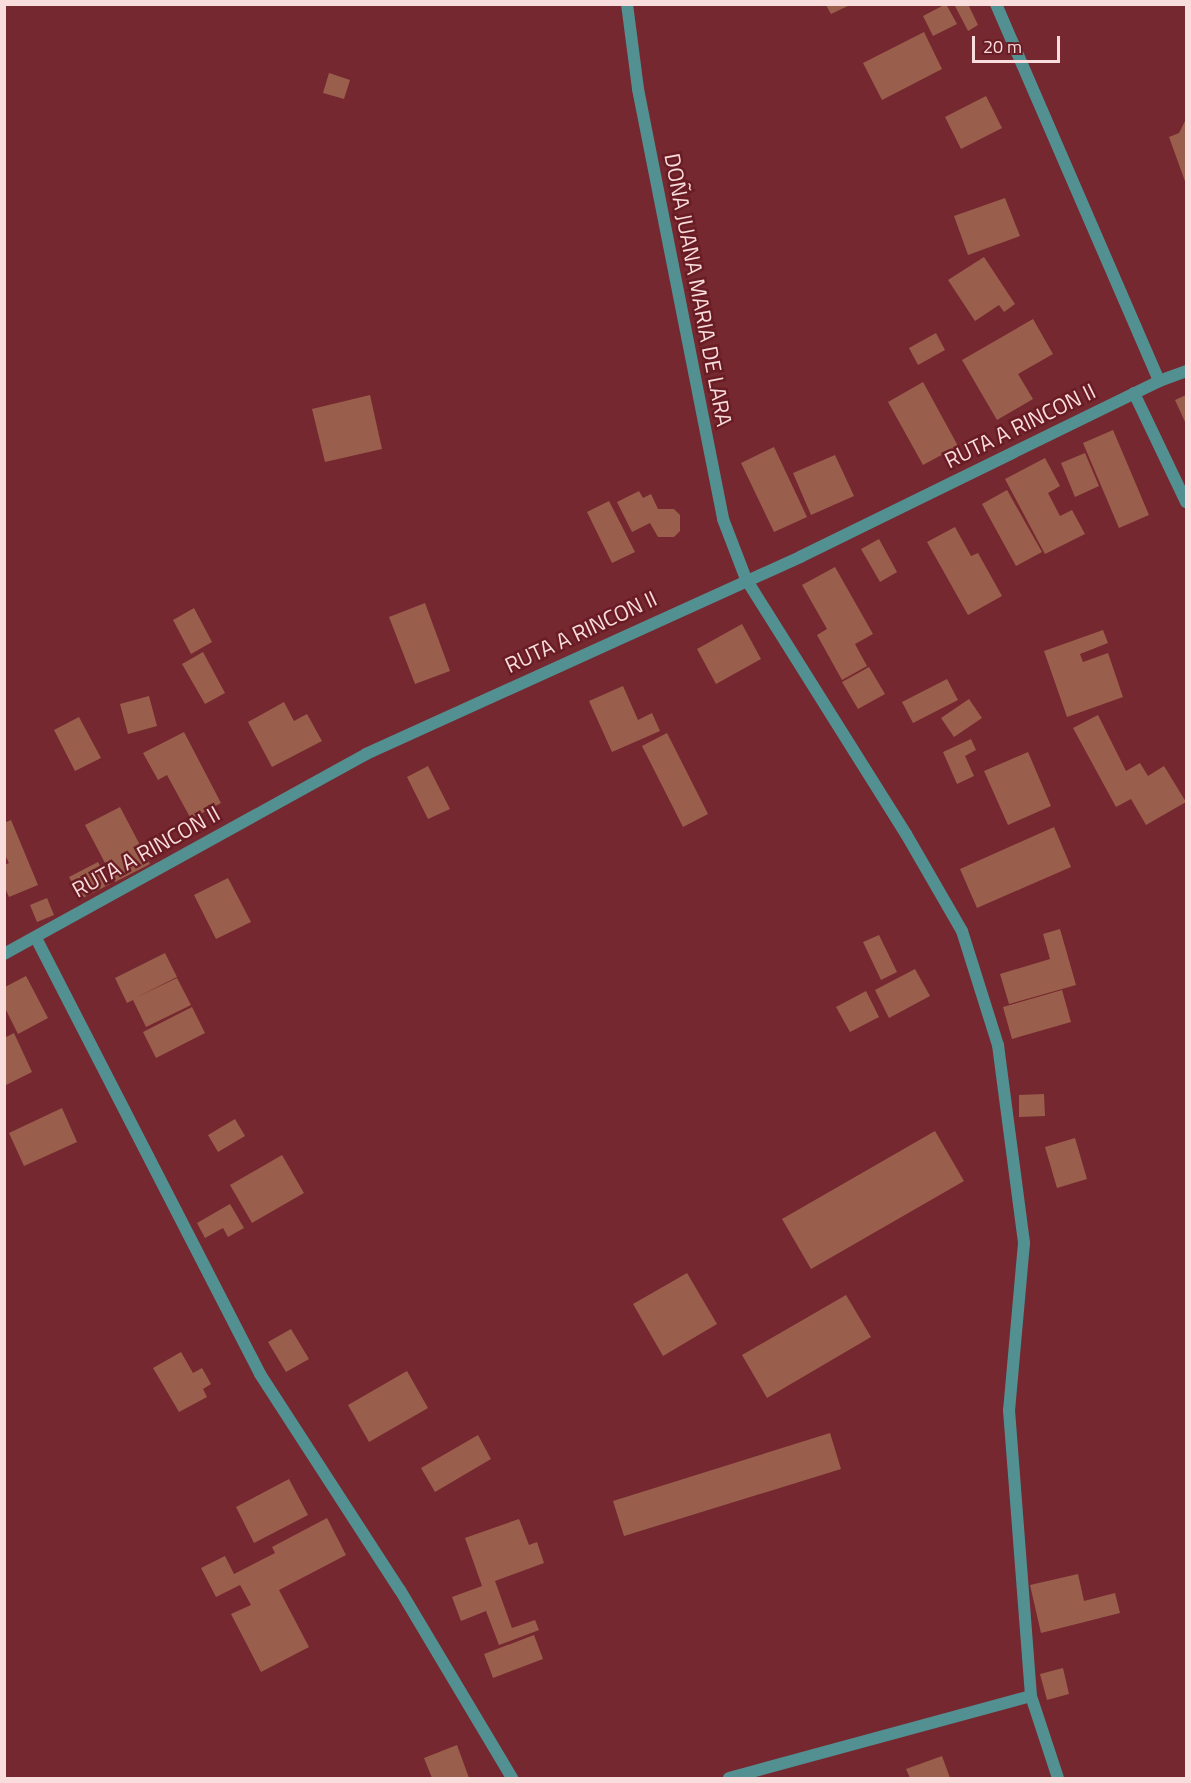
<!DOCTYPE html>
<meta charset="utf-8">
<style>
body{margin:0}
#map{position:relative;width:1191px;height:1783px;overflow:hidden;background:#75282f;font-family:"Titillium Web",sans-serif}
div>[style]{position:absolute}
.building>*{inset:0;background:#995f4c}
.minor>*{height:12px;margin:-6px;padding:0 6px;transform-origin:6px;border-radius:6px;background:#529092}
.tertiary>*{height:12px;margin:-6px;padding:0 6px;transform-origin:6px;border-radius:6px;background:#529092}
span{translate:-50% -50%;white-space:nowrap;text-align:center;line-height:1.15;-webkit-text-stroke:5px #691c24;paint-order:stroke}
.street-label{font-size:22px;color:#f9dcdc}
.frame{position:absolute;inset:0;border:6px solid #f9dcdc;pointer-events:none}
.scale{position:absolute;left:972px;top:36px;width:88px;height:27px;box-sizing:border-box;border:3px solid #f9dcdc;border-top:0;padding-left:8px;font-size:18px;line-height:21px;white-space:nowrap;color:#f9dcdc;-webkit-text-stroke:4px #691c24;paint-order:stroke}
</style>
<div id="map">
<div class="building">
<div style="clip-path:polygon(946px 4px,957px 24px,933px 36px,923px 16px)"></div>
<div style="clip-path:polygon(954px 4px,968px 4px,978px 25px,968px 31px)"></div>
<div style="clip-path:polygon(826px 5px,850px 5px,831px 14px)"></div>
<div style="clip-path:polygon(924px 32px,942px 69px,882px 100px,863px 63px)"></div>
<div style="clip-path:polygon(329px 73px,350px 80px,344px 99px,323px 93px)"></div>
<div style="clip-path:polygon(986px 96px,1002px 128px,961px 149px,945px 117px)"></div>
<div style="clip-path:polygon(1186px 119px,1186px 184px,1169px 137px,1179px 133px)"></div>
<div style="clip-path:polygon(1005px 198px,1020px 236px,968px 255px,954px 216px)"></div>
<div style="clip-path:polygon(984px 257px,1015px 304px,1004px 312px,999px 305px,975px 321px,948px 280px)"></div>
<div style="clip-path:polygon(1033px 319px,1053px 354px,1018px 374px,1033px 399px,997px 420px,962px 360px)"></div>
<div style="clip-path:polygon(936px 333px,945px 350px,918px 365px,909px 348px)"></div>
<div style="clip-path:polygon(923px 382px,958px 446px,923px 465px,888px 402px)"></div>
<div style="clip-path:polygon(370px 395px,382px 449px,325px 462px,312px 409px)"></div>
<div style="clip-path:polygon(1186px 395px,1186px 424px,1175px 400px)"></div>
<div style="clip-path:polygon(1113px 430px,1149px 515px,1119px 528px,1083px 443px)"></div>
<div style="clip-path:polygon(774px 447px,807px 517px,774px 532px,741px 463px)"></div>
<div style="clip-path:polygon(1085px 453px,1099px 486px,1075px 497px,1061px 463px)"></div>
<div style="clip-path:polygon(835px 455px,854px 496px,811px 515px,793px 473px)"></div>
<div style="clip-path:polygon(1045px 458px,1060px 486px,1048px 493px,1060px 516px,1072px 510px,1085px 534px,1045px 554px,1005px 479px)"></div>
<div style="clip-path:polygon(1007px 490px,1042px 552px,1016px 566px,982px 504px)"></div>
<div style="clip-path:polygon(639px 491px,643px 498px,651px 494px,658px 509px,674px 509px,680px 515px,680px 531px,674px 537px,658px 537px,650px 523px,632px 532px,617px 502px)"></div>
<div style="clip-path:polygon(609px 501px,635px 552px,612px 563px,587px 512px)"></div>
<div style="clip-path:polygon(955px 527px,971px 556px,978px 553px,1002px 596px,968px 615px,927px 542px)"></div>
<div style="clip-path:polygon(879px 539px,897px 572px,880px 582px,861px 549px)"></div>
<div style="clip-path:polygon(835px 567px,873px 634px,855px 644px,867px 666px,842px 680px,817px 635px,827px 629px,802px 585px)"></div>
<div style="clip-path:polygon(425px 603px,450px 671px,415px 684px,389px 617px)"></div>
<div style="clip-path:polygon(194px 608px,212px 642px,191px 654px,173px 620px)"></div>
<div style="clip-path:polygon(742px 624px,761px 659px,716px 684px,697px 649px)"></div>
<div style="clip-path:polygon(1103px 630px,1108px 643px,1080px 654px,1083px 662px,1108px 653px,1123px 697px,1067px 717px,1044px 651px)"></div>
<div style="clip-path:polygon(203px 652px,225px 693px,205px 704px,182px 664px)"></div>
<div style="clip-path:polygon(869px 667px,885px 694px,858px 709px,842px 682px)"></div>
<div style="clip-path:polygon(947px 679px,958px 700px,913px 723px,902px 702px)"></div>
<div style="clip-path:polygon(623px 686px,638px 720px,652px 713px,660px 731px,612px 752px,589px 701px)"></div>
<div style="clip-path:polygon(149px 696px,157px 726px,128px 734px,120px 704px)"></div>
<div style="clip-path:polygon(969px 699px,982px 718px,954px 737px,941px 718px)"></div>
<div style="clip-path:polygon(284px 702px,294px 721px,307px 714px,322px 741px,272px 767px,248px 722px)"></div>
<div style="clip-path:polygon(1098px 715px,1126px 771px,1140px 763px,1148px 776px,1164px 766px,1186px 802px,1146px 825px,1131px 799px,1116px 807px,1073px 728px)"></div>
<div style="clip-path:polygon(79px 717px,101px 758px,75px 771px,54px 730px)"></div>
<div style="clip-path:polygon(184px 732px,221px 803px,191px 819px,167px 775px,158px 780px,143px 753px)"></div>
<div style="clip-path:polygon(667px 733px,708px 814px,683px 827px,642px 746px)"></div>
<div style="clip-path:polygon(971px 739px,976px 750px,965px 756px,974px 776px,957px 784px,943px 752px)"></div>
<div style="clip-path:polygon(1028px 752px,1051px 806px,1008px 825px,984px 771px)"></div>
<div style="clip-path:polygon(428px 766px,450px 809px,428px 819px,407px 777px)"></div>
<div style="clip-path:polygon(120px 807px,150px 864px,115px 882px,85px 825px)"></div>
<div style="clip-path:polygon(11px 820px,38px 885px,9px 897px,4px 886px,4px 865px,9px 863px,4px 853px,4px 823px)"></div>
<div style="clip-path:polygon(1054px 827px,1071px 867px,977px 908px,960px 869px)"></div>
<div style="clip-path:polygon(98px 862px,110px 884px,81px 899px,69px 877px)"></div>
<div style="clip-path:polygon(228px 878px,251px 922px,216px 939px,194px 895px)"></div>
<div style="clip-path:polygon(47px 898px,54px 915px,37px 922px,30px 905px)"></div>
<div style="clip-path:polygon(1060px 929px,1076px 985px,1009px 1004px,1000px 974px,1050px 959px,1043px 934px)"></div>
<div style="clip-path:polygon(879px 935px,897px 972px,881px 980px,863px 942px)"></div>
<div style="clip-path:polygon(165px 953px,177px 977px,135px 998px,177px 978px,191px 1005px,146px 1027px,133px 1000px,127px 1003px,115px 978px)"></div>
<div style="clip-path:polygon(915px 969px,930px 996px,889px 1018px,875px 990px)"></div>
<div style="clip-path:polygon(26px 976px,48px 1018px,18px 1034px,5px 1008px,5px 987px)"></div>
<div style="clip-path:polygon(1062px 990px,1071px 1022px,1012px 1039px,1003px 1007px)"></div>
<div style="clip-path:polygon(866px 991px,879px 1017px,850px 1032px,836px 1007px)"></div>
<div style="clip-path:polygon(192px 1007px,205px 1033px,156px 1058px,143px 1032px)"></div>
<div style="clip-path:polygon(14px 1033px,32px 1072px,4px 1086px,4px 1038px)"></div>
<div style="clip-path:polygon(1044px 1094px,1045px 1116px,1019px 1117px,1019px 1095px)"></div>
<div style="clip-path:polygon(62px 1108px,77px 1142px,24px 1166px,9px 1133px)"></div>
<div style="clip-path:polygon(235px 1119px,245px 1136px,218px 1152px,208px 1135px)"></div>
<div style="clip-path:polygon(935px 1131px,964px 1181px,811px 1269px,782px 1219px)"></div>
<div style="clip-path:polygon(1075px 1138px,1087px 1179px,1057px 1188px,1045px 1147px)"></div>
<div style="clip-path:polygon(282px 1155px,304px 1193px,252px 1223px,230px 1185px)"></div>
<div style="clip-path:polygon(230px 1204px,244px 1228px,228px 1237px,223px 1228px,205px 1238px,197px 1223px)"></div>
<div style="clip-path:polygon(687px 1273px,717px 1324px,663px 1356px,633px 1304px)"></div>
<div style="clip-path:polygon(846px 1295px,871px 1337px,767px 1398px,742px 1355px)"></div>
<div style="clip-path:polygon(291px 1329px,309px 1359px,286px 1372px,268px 1342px)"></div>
<div style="clip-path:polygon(181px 1352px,193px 1373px,202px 1368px,211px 1384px,203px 1389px,207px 1397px,179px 1412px,153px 1368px)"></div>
<div style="clip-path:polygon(407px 1371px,428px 1408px,369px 1442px,348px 1405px)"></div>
<div style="clip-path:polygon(830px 1433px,841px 1469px,624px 1536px,613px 1501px)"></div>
<div style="clip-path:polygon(478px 1435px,491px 1459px,435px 1492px,421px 1468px)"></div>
<div style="clip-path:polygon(289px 1479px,308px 1515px,254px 1543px,236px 1507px)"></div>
<div style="clip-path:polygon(327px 1518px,346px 1555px,279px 1590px,309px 1647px,261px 1672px,231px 1614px,251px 1605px,240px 1585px,216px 1597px,201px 1568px,225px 1556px,234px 1574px,275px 1553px,272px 1547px)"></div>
<div style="clip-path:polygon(519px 1519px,529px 1545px,537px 1542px,544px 1563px,495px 1581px,512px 1628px,535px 1620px,539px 1630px,499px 1645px,486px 1611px,461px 1621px,452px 1597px,482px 1586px,465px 1538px)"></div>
<div style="clip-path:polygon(1078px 1574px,1084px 1601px,1115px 1593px,1120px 1613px,1041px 1633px,1030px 1585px)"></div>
<div style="clip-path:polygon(534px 1635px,543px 1659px,493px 1678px,484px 1654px)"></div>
<div style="clip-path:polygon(1063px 1668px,1069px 1694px,1047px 1700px,1040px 1674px)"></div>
<div style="clip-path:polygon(457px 1745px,469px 1778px,432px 1778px,424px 1758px)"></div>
<div style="clip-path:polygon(942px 1756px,950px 1778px,910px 1778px,906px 1769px)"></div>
</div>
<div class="minor">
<div style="left:627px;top:4px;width:86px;rotate:82.6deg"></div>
<div style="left:638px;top:89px;width:438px;rotate:78.8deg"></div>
<div style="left:723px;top:519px;width:64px;rotate:69deg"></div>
<div style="left:746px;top:579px;width:301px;rotate:57.9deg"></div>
<div style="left:906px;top:834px;width:112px;rotate:60deg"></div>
<div style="left:962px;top:931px;width:120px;rotate:72.5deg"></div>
<div style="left:998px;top:1045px;width:200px;rotate:82.5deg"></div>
<div style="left:1024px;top:1243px;width:168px;rotate:95.1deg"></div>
<div style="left:1009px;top:1410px;width:287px;rotate:85.6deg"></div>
<div style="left:1031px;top:1696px;width:313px;rotate:164.8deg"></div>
<div style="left:996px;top:4px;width:411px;rotate:66.6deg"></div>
<div style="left:36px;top:938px;width:490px;rotate:62.8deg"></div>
<div style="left:260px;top:1374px;width:257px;rotate:57.1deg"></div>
<div style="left:400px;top:1590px;width:219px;rotate:59.2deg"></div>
<div style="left:1031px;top:1696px;width:86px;rotate:71.8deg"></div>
</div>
<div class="tertiary">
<div style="left:1134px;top:393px;width:121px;rotate:64.5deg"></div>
<div style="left:4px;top:954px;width:414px;rotate:-28.9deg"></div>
<div style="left:366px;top:754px;width:477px;rotate:-24.4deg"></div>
<div style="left:800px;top:557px;width:400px;rotate:-26.1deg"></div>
<div style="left:1159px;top:381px;width:29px;rotate:-20deg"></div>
</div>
<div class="street-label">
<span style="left:698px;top:290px;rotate:79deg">DOÑA JUANA MARIA DE LARA</span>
<span style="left:1020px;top:426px;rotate:-26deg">RUTA A RINCON II</span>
<span style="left:581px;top:632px;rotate:-25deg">RUTA A RINCON II</span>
<span style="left:146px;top:852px;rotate:-29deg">RUTA A RINCON II</span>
</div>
<div class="frame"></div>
<div class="scale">20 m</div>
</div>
